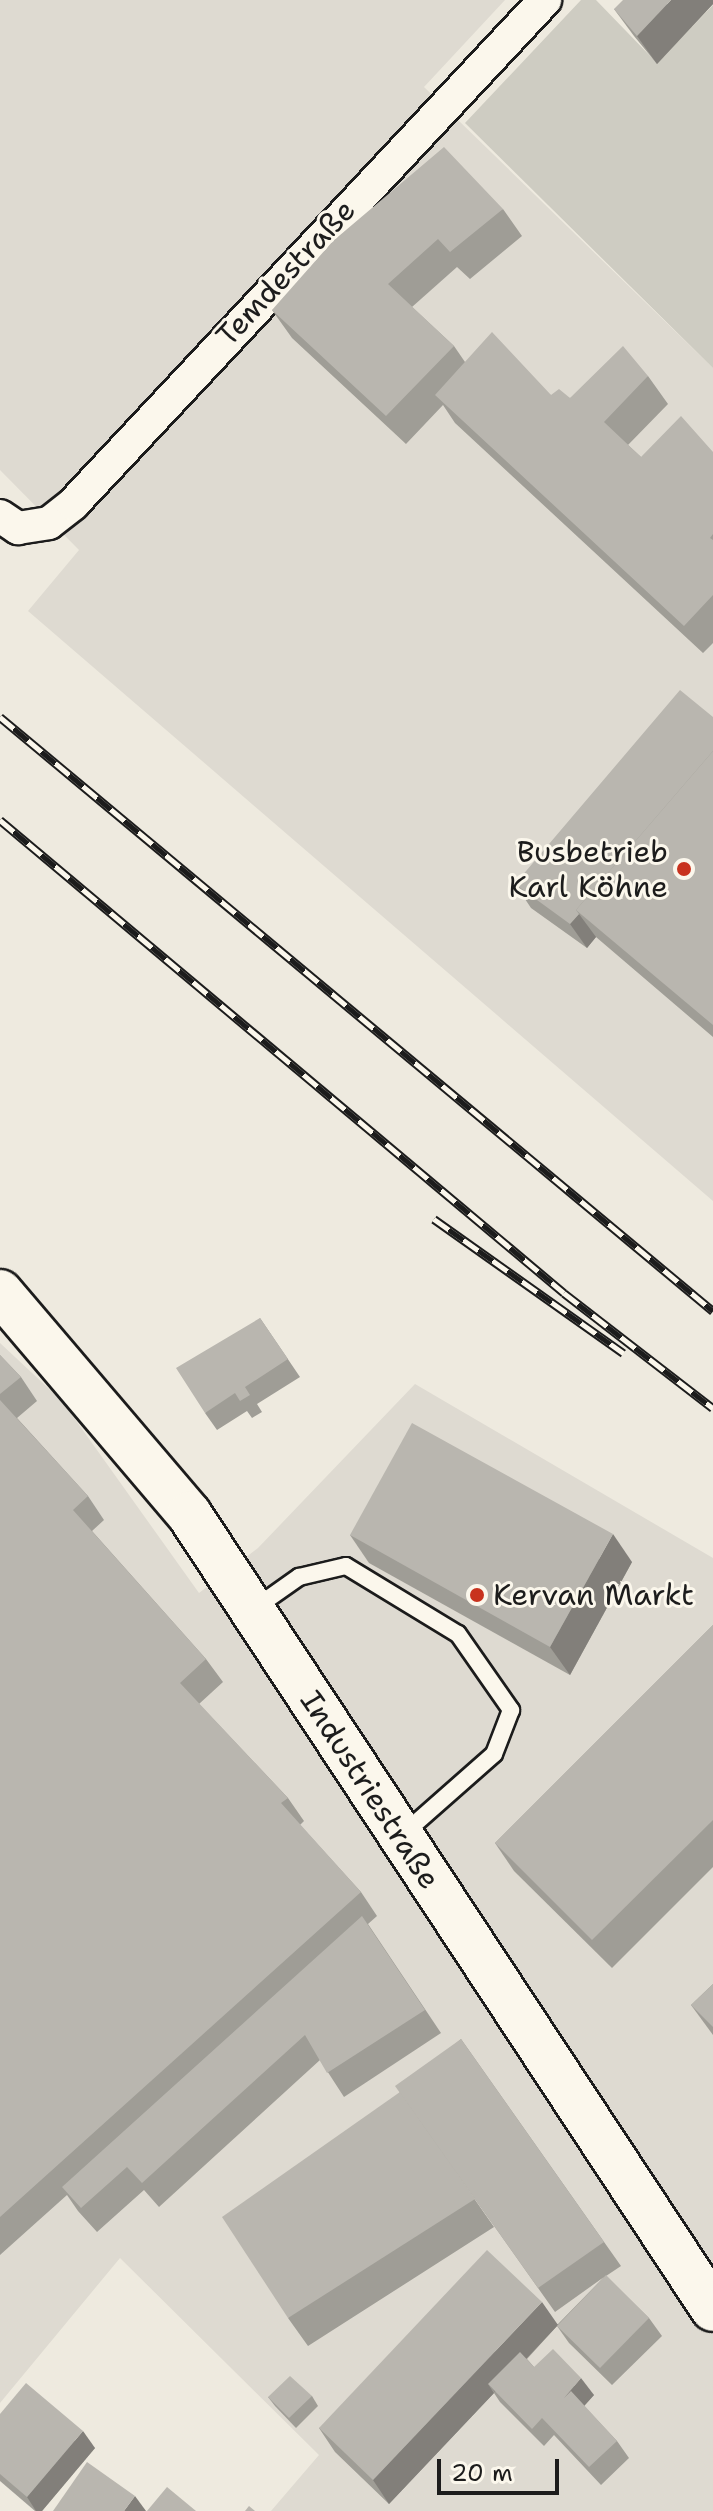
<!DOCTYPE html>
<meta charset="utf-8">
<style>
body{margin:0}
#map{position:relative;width:713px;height:2511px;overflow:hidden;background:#eeeadf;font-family:"Shantell Sans",sans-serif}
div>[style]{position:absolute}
.built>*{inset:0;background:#dedad1}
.green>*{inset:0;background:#ceccc2}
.roads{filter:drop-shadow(2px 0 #1c1c1c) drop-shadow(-2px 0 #1c1c1c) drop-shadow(0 2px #1c1c1c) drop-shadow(0 -2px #1c1c1c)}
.lane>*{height:16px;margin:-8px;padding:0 8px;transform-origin:8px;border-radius:8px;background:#fbf7ec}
.street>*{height:32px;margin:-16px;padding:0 16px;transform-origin:16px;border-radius:16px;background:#fbf7ec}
.secondary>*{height:44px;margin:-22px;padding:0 22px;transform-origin:22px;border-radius:22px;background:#fbf7ec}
.rail>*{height:9px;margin-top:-4.5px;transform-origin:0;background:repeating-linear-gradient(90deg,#fbf7ec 0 18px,#1c1c1c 0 36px);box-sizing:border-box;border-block:2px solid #1c1c1c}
.wall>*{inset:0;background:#9f9d96}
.shaded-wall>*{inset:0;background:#827f7a}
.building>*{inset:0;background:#b9b6af}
.dots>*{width:22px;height:22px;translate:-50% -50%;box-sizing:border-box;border:4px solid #fbf7ec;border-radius:50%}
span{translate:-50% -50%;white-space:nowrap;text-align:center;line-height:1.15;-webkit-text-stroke:6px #fbf7ec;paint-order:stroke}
.street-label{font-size:30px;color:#1c1c1c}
.poi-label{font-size:30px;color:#1c1c1c}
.right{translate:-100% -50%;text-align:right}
.left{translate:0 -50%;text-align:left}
.scale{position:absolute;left:437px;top:2459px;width:122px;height:36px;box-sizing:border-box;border:4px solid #1c1c1c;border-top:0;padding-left:10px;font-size:24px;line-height:28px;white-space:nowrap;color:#1c1c1c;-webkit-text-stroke:6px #fbf7ec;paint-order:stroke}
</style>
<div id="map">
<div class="built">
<div style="clip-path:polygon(0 0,505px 0,424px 87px,713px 368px,713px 1201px,28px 611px,79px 550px,0 470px)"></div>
<div style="clip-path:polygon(0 1343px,62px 1401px,199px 1593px,258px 1548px,415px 1384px,713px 1558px,713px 2511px,271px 2511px,319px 2455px,120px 2258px,0 2403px)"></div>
</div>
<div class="green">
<div style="clip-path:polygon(581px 0,596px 0,657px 63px,713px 5px,713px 368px,465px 123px)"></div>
</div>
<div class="roads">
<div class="lane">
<div style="left:255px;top:1608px;width:54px;rotate:-35.2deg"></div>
<div style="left:299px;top:1577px;width:48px;rotate:-13.2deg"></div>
<div style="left:346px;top:1566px;width:131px;rotate:31.3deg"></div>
<div style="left:458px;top:1634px;width:93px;rotate:55.1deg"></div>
<div style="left:511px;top:1710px;width:47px;rotate:111.1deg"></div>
<div style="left:494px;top:1754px;width:124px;rotate:138.6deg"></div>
</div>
<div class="street">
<div style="left:0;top:516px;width:22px;rotate:34deg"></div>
<div style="left:18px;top:528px;width:31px;rotate:-9deg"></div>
<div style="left:49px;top:523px;width:31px;rotate:-38deg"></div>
<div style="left:73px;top:504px;width:691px;rotate:-46.88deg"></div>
</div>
<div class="secondary">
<div style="left:0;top:1292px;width:292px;rotate:49.6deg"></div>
<div style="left:189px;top:1514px;width:952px;rotate:56.61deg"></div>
</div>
</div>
<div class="rail">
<div style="left:0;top:717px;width:928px;rotate:39.8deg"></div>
<div style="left:0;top:820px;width:736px;rotate:39.98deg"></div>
<div style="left:564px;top:1293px;width:188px;rotate:37.7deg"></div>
<div style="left:434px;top:1219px;width:232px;rotate:35.3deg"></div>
</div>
<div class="wall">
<div style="clip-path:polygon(713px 0,713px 4px,657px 64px,634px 36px,614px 9px)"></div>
<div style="clip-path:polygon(503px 209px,522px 236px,470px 279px,457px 267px,412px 307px,454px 346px,465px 362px,551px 395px,570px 398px,648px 376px,668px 404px,628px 445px,641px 457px,713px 452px,713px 643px,703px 653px,455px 423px,443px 405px,406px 444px,292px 338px,272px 310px)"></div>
<div style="clip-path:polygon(713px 717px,713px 1037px,596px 937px,587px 948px,531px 908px,515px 884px)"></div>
<div style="clip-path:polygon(260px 1318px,300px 1377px,257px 1404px,262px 1412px,252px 1418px,247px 1411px,217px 1430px,205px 1413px)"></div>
<div style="clip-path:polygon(0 1355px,21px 1377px,37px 1401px,17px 1418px,88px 1496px,104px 1520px,92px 1531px,206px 1659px,223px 1682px,199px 1704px,288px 1798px,304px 1821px,300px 1825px,361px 1892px,377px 1916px,368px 1924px,441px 2033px,344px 2097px,320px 2060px,159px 2207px,144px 2190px,97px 2232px,78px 2211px,67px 2195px,0 2255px)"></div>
<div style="clip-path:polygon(350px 1535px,632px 1562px,570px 1675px,369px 1563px)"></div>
<div style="clip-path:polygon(713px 1625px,713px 1867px,612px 1968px,514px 1871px,495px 1843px)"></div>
<div style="clip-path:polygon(713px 1984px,713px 2035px,691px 2005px)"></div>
<div style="clip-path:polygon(461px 2039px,621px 2266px,606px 2276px,649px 2318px,662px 2336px,612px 2385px,569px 2343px,557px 2326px,527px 2359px,534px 2367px,594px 2395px,584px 2406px,617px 2441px,629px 2458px,601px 2485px,554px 2435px,544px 2446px,500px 2402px,494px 2393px,389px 2504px,335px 2452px,319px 2428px,558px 2324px,604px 2277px,555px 2312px,427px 2131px,494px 2227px,308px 2346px,288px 2318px,400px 2092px)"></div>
<div style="clip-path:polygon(312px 2396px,318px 2406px,296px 2428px,275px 2406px,268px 2397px)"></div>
<div style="clip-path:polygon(0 2414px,95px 2448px,42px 2511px,35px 2511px,0 2481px)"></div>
</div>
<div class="shaded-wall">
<div style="clip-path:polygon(671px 0,713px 0,713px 4px,657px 64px,637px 36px)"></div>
<div style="clip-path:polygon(579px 914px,596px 937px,587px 948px,570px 924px)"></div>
<div style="clip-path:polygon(613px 1534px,632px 1562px,570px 1675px,550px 1647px)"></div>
<div style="clip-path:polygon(542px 2302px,558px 2325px,495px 2392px,488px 2384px,494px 2393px,389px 2504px,373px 2480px)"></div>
<div style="clip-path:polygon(581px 2378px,594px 2395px,576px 2415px,564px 2398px)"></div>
<div style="clip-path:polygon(83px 2431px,95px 2448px,42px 2511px,36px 2511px,27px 2497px)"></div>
<div style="clip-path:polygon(135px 2496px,146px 2511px,124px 2511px)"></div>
</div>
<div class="building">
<div style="clip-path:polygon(623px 0,671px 0,637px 36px,614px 9px)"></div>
<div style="clip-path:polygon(444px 147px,503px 209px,450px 252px,438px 239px,388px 284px,454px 346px,386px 416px,272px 310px,333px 241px)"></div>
<div style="clip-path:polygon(492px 332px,551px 395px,559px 389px,570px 398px,623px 346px,648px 376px,604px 422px,641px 457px,681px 416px,713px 452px,713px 534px,710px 538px,713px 540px,713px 595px,684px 626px,435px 395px)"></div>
<div style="clip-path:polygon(680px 690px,713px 717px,713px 751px,576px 910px,579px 914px,570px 924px,515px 884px)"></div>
<div style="clip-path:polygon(713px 751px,713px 1025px,576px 910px)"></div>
<div style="clip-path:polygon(260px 1318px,288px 1359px,245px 1387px,250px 1395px,240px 1401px,235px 1393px,205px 1413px,176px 1368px)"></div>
<div style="clip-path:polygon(0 1355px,21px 1377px,0 1394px)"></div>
<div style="clip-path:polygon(0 1400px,88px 1496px,73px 1510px,206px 1659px,180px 1683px,288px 1798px,281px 1803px,361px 1892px,0 2217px)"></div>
<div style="clip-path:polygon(412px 1423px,613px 1534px,550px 1647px,350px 1535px)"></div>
<div style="clip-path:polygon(713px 1625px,713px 1820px,592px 1940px,495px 1843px)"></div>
<div style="clip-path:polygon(362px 1916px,425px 2010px,327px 2073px,305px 2035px,142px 2183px,127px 2167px,81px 2208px,62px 2187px)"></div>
<div style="clip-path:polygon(713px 1984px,713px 2027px,691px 2005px)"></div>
<div style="clip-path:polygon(461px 2039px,604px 2242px,538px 2288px,395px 2086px)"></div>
<div style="clip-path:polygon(400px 2092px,475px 2199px,288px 2318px,222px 2217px)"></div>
<div style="clip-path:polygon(487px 2250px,542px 2302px,373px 2480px,319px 2428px)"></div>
<div style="clip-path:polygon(606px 2275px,649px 2318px,600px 2368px,557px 2326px)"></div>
<div style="clip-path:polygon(553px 2349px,581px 2378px,564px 2398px,571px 2391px,617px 2441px,589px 2467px,542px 2418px,532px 2429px,488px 2384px,520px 2352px,534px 2367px)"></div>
<div style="clip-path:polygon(290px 2376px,312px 2396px,289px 2418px,268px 2397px)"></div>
<div style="clip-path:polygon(26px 2383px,83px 2431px,27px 2497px,0 2474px,0 2414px)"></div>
<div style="clip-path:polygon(87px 2462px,135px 2496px,124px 2511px,53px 2511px)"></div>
<div style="clip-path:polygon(167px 2487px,196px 2511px,147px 2511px)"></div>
<div style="clip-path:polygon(249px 2506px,255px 2511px,245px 2511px)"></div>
</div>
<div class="dots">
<div style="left:684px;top:869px;background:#c8321e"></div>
<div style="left:477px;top:1595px;background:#c8321e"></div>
</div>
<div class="street-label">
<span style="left:286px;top:273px;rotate:-47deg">Temdestraße</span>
<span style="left:370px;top:1790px;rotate:57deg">Industriestraße</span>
</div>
<div class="poi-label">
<span class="right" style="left:668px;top:869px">Busbetrieb<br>Karl Köhne</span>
<span class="left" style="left:493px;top:1595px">Kervan Markt</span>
</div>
<div class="scale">20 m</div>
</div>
